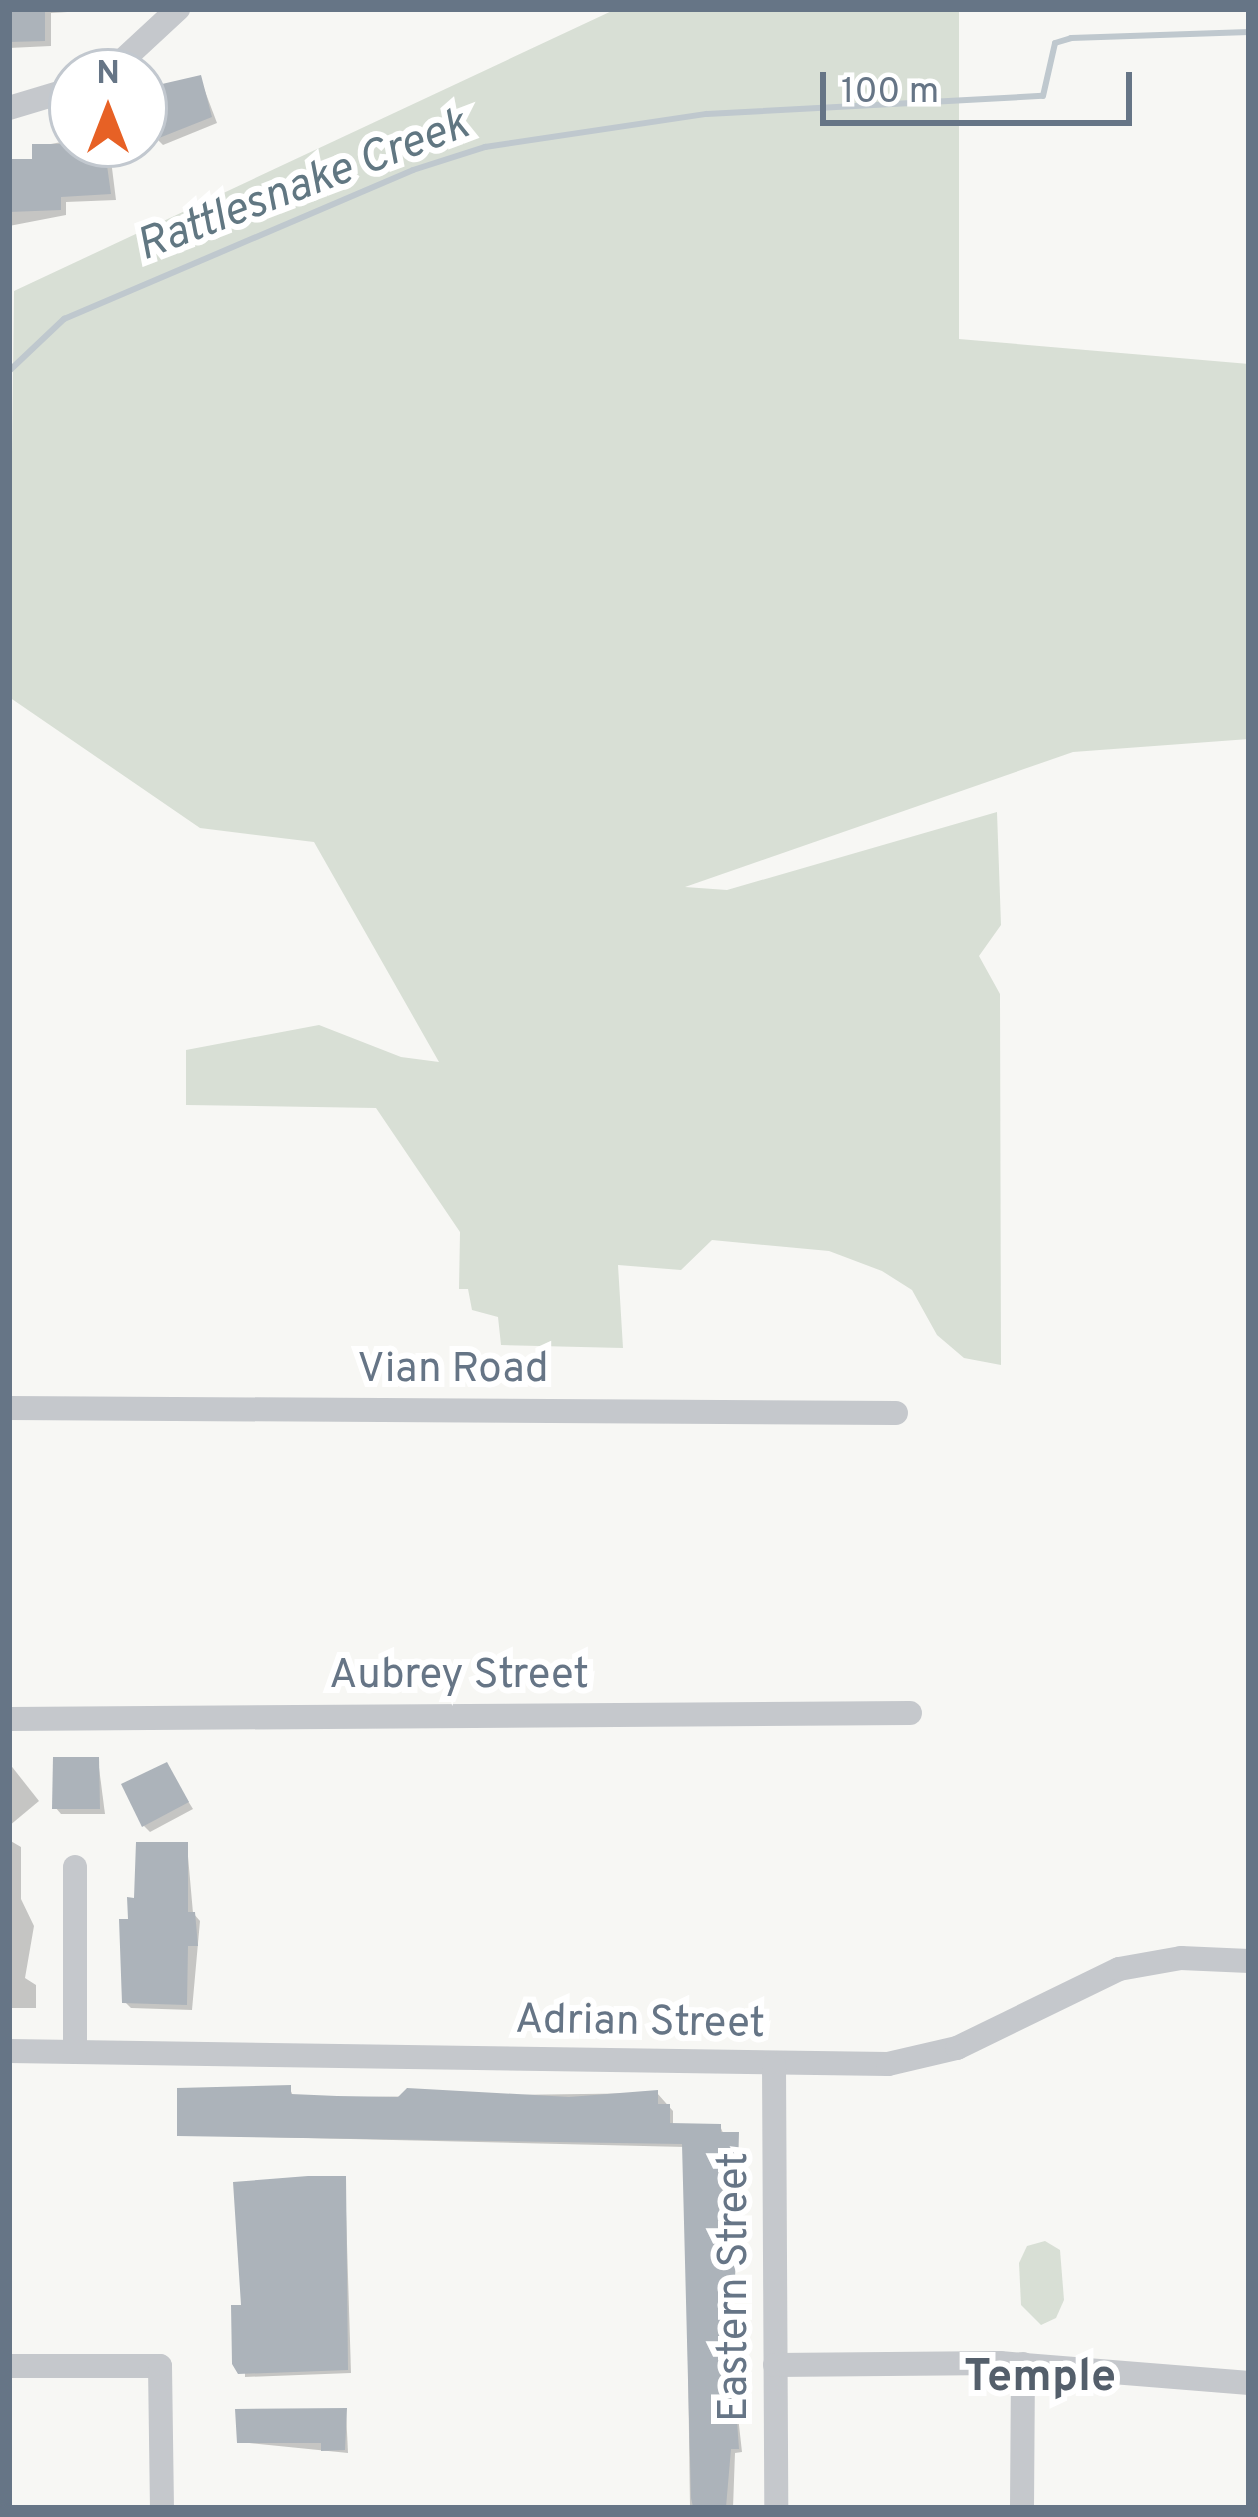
<!DOCTYPE html>
<style>
body{margin:0}
#map{position:relative;width:1258px;height:2517px;overflow:hidden;background:#f7f7f4;font-family:Overpass,sans-serif}
div>[style]{position:absolute}
.green>*{inset:0;background:#d8dfd5}
.shadow>*{inset:0;background:#0003}
.stream>*{height:6px;margin:-3px;padding:0 3px;transform-origin:3px;border-radius:3px;background:#bfc8ce}
.building>*{inset:0;background:#acb3ba}
.minor>*{height:24px;margin:-12px;padding:0 12px;transform-origin:12px;border-radius:12px;background:#c5c8cc}
span{translate:-50% -50%;white-space:nowrap;text-align:center;line-height:1.15;-webkit-text-stroke:12px #fff;paint-order:stroke}
.street-label{font-size:42px;color:#667586}
.water-label{font-size:45px;color:#617782;font-style:italic}
.neighbourhood-label{font-size:45px;color:#545f6b;font-weight:700}
.frame{position:absolute;inset:0;border:12px solid #667586;pointer-events:none}
.north{position:absolute;left:48px;top:48px;width:120px;height:120px;box-sizing:border-box;background:#fff;border:3px solid #c2c8cf;border-radius:50%;rotate:0deg;font-size:33px;font-weight:700;line-height:48px;text-align:center;color:#667586}
.north::after{content:'';display:block;margin:auto;width:42px;height:54px;background:#e76125;clip-path:polygon(50% 0,100% 100%,50% 72%,0 100%)}
.scale{position:absolute;left:820px;top:72px;width:312px;height:54px;box-sizing:border-box;border:6px solid #667586;border-top:0;padding-left:15px;font-size:36px;line-height:42px;white-space:nowrap;color:#667586;-webkit-text-stroke:9px #fff;paint-order:stroke}
</style>
<div id="map">
<div class="green">
<div style="clip-path:polygon(616px 9px,959px 9px,959px 339px,1249px 364px,1249px 739px,1073px 752px,685px 887px,727px 890px,997px 812px,1001px 925px,979px 956px,1000px 994px,1001px 1365px,964px 1358px,937px 1335px,912px 1290px,882px 1271px,829px 1251px,712px 1240px,681px 1270px,618px 1265px,623px 1348px,501px 1345px,498px 1317px,472px 1310px,468px 1289px,459px 1289px,460px 1232px,376px 1108px,186px 1105px,186px 1050px,319px 1025px,401px 1057px,439px 1062px,314px 842px,200px 828px,9px 697px,14px 291px)"></div>
<div style="clip-path:polygon(1045px 2241px,1060px 2250px,1064px 2300px,1056px 2318px,1041px 2325px,1021px 2305px,1019px 2263px,1027px 2246px)"></div>
</div>
<div class="shadow">
<div style="clip-path:polygon(9px 9px,66px 11px,118px 9px,51px 13px,51px 46px,9px 48px)"></div>
<div style="clip-path:polygon(200px 78px,217px 123px,163px 145px,157px 139px)"></div>
<div style="clip-path:polygon(72px 140px,109px 144px,116px 200px,66px 202px,66px 215px,9px 226px,9px 162px,35px 162px,35px 147px)"></div>
<div style="clip-path:polygon(98px 1760px,105px 1814px,61px 1814px,55px 1807px)"></div>
<div style="clip-path:polygon(9px 1763px,39px 1801px,9px 1826px)"></div>
<div style="clip-path:polygon(166px 1766px,193px 1809px,150px 1832px,144px 1826px)"></div>
<div style="clip-path:polygon(9px 1840px,21px 1847px,21px 1899px,34px 1926px,25px 1978px,36px 1985px,36px 2008px,9px 2008px)"></div>
<div style="clip-path:polygon(187px 1845px,193px 1913px,200px 1921px,192px 2010px,131px 2008px,124px 2001px,137px 1901px)"></div>
<div style="clip-path:polygon(290px 2089px,294px 2098px,657px 2093px,673px 2111px,673px 2126px,720px 2126px,724px 2135px,738px 2135px,730px 2344px,742px 2452px,735px 2453px,733px 2508px,690px 2508px,685px 2147px,180px 2135px)"></div>
<div style="clip-path:polygon(345px 2179px,351px 2373px,245px 2377px,244px 2308px)"></div>
<div style="clip-path:polygon(346px 2411px,348px 2453px,240px 2442px)"></div>
</div>
<div class="stream">
<div style="left:9px;top:371px;width:76px;rotate:-43.4deg"></div>
<div style="left:64px;top:319px;width:379px;rotate:-23.1deg"></div>
<div style="left:413px;top:170px;width:76px;rotate:-17.7deg"></div>
<div style="left:485px;top:147px;width:224px;rotate:-8.5deg"></div>
<div style="left:707px;top:114px;width:336px;rotate:-3.1deg"></div>
<div style="left:1043px;top:96px;width:54px;rotate:-77.2deg"></div>
<div style="left:1055px;top:43px;width:17px;rotate:-17deg"></div>
<div style="left:1071px;top:38px;width:178px;rotate:-1.9deg"></div>
</div>
<div class="building">
<div style="clip-path:polygon(9px 9px,45px 9px,45px 41px,9px 42px)"></div>
<div style="clip-path:polygon(201px 75px,212px 117px,154px 140px,144px 98px,164px 93px,162px 84px)"></div>
<div style="clip-path:polygon(32px 144px,104px 144px,111px 194px,61px 197px,61px 210px,9px 212px,9px 159px,32px 159px)"></div>
<div style="clip-path:polygon(53px 1757px,99px 1757px,100px 1809px,52px 1809px)"></div>
<div style="clip-path:polygon(167px 1762px,189px 1802px,142px 1827px,121px 1784px)"></div>
<div style="clip-path:polygon(136px 1842px,188px 1842px,188px 1912px,195px 1912px,198px 1946px,188px 1946px,187px 2005px,122px 2003px,119px 1919px,128px 1919px,127px 1897px,134px 1898px)"></div>
<div style="clip-path:polygon(291px 2085px,291px 2094px,337px 2096px,398px 2097px,407px 2088px,569px 2097px,658px 2090px,658px 2104px,670px 2104px,670px 2123px,721px 2124px,721px 2132px,739px 2132px,735px 2281px,727px 2281px,739px 2449px,731px 2449px,726px 2507px,693px 2507px,691px 2498px,682px 2144px,177px 2136px,177px 2088px)"></div>
<div style="clip-path:polygon(308px 2176px,346px 2176px,348px 2370px,238px 2374px,232px 2364px,231px 2305px,241px 2305px,233px 2182px)"></div>
<div style="clip-path:polygon(347px 2408px,345px 2450px,321px 2451px,321px 2443px,237px 2443px,235px 2409px)"></div>
</div>
<div class="minor">
<div style="left:110px;top:72px;width:93px;rotate:-42.8deg"></div>
<div style="left:9px;top:108px;width:66px;rotate:-16.8deg"></div>
<div style="left:9px;top:1408px;width:887px;rotate:0.32deg"></div>
<div style="left:9px;top:1719px;width:901px;rotate:-0.38deg"></div>
<div style="left:9px;top:2051px;width:879px;rotate:0.85deg"></div>
<div style="left:888px;top:2064px;width:71px;rotate:-13.1deg"></div>
<div style="left:957px;top:2048px;width:180px;rotate:-26deg"></div>
<div style="left:1119px;top:1969px;width:63px;rotate:-10.1deg"></div>
<div style="left:1181px;top:1958px;width:68px;rotate:2.5deg"></div>
<div style="left:75px;top:2052px;width:185px;rotate:-90deg"></div>
<div style="left:774px;top:2065px;width:443px;rotate:89.7deg"></div>
<div style="left:775px;top:2365px;width:225px;rotate:-0.5deg"></div>
<div style="left:1000px;top:2363px;width:250px;rotate:4.6deg"></div>
<div style="left:9px;top:2366px;width:151px"></div>
<div style="left:160px;top:2366px;width:142px;rotate:89.2deg"></div>
<div style="left:1022px;top:2508px;width:144px;rotate:-89.6deg"></div>
</div>
<div class="street-label">
<span style="left:453px;top:1371px">Vian Road</span>
<span style="left:459px;top:1677px">Aubrey Street</span>
<span style="left:640px;top:2024px;rotate:1deg">Adrian Street</span>
<span style="left:736px;top:2287px;rotate:-90deg">Eastern Street</span>
</div>
<div class="water-label">
<span style="left:303px;top:187px;rotate:-21deg">Rattlesnake Creek</span>
</div>
<div class="neighbourhood-label">
<span style="left:1040px;top:2379px">Temple</span>
</div>
<div class="frame"></div>
<div class="north">N</div>
<div class="scale">100 m</div>
</div>
